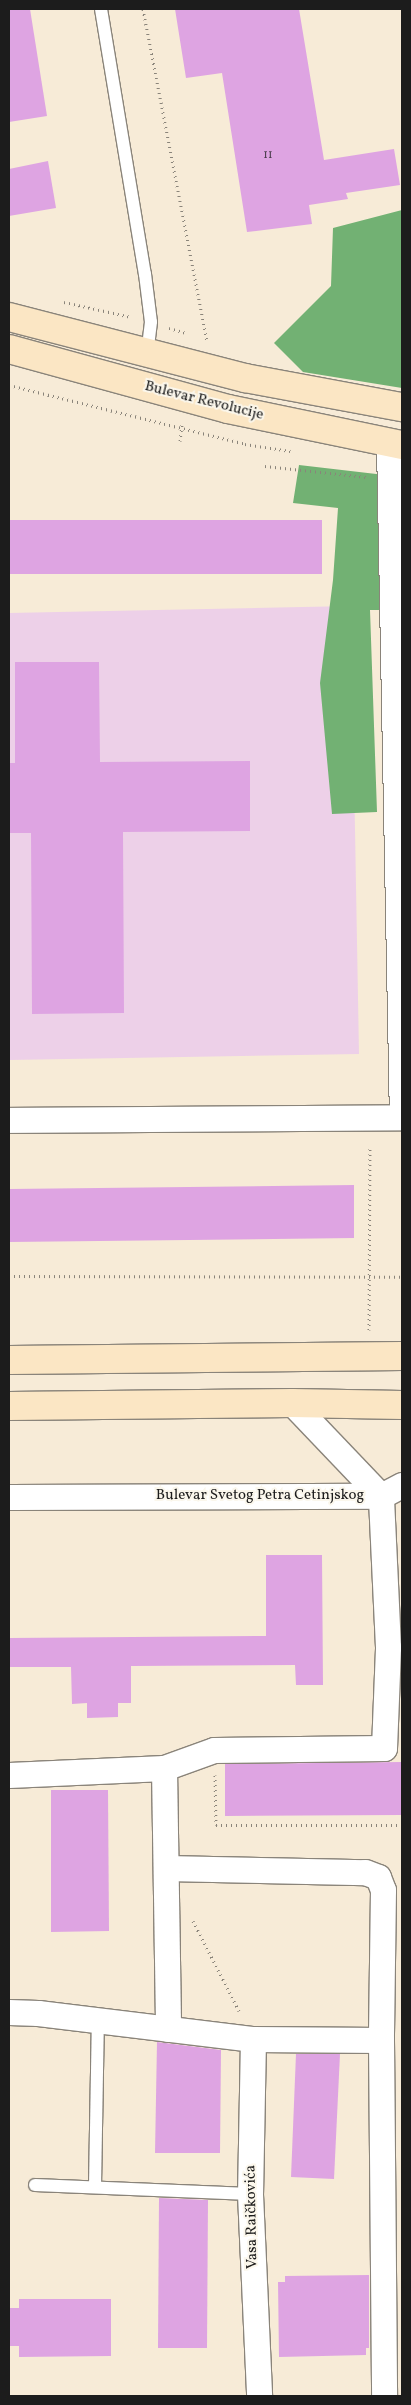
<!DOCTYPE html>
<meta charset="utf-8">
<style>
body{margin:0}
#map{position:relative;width:411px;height:2405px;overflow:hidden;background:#f7ebd7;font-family:Vollkorn,serif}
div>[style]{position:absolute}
.built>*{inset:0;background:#edd0e8}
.forest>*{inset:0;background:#72b173}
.building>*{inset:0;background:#dea4e2}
.path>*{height:3px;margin-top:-1.5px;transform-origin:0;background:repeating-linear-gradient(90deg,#8a847a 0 1px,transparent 0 5px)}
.roads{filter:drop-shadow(1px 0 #8a847a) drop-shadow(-1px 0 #8a847a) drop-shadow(0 1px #8a847a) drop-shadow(0 -1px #8a847a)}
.service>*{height:12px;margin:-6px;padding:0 6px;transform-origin:6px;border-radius:6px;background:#fff}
.minor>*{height:25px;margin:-12.5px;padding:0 12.5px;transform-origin:12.5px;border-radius:12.5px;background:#fff}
.secondary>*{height:28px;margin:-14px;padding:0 14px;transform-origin:14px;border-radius:14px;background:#fbe6c4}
span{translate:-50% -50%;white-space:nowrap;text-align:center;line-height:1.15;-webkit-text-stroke:4px #fbf7ec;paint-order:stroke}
.number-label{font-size:12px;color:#4c3e4e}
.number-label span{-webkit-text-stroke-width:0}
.street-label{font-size:15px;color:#1c1c1c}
.frame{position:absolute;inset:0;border:10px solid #1c1c1c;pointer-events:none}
</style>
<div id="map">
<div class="built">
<div style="clip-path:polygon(351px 606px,359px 1054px,9px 1060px,9px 613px)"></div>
</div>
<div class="forest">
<div style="clip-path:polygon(402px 210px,402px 388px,303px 372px,274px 343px,331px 286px,333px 228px)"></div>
<div style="clip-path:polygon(299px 465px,402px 477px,402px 610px,370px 610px,377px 812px,332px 814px,320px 683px,333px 580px,338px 508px,293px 503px)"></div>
</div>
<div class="building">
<div style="clip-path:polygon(9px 9px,30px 9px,47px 116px,9px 122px)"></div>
<div style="clip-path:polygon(175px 9px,299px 9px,324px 160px,394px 149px,400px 185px,346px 193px,348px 199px,309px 205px,312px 224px,247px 232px,222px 73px,186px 78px)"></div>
<div style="clip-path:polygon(48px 161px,56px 208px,9px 216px,9px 169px)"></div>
<div style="clip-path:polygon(9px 520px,322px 520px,322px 574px,9px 574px)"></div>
<div style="clip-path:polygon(15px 662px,99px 662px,100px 762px,250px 761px,250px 831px,123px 832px,124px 1013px,32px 1014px,31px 833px,9px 833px,9px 763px,15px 763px)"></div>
<div style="clip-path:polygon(354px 1185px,354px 1238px,9px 1242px,9px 1189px)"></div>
<div style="clip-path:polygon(266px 1555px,322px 1555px,323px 1685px,296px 1685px,295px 1665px,131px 1666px,131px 1703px,118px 1703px,118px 1717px,87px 1718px,87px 1703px,72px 1704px,71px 1667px,9px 1667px,9px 1638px,266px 1636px)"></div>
<div style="clip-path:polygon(402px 1762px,402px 1815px,225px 1816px,225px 1764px)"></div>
<div style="clip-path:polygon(51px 1790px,108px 1790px,109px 1931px,51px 1932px)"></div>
<div style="clip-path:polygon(157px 2042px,221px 2050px,220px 2153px,155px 2153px)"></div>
<div style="clip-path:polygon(296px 2054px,340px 2054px,334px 2179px,291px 2177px)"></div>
<div style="clip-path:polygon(159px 2198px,208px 2200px,207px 2348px,158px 2348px)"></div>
<div style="clip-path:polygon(369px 2275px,369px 2348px,366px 2348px,366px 2355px,279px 2357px,278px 2282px,285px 2282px,285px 2276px)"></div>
<div style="clip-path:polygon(19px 2299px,111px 2299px,111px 2356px,19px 2357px,19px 2346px,9px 2346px,9px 2308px,19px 2308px)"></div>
</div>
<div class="path">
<div style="left:143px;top:9px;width:339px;rotate:79.1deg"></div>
<div style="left:64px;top:302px;width:69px;rotate:12.6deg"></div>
<div style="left:169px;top:328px;width:19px;rotate:16deg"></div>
<div style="left:9px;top:385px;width:243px;rotate:14deg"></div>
<div style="left:245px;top:444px;width:46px;rotate:8.8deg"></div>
<div style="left:180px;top:441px;width:17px;rotate:-83deg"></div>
<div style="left:265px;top:466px;width:102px;rotate:6.2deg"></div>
<div style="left:9px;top:1276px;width:393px;rotate:0.1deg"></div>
<div style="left:369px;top:1330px;width:182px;rotate:-89.7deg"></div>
<div style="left:215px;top:1775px;width:50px;rotate:88.9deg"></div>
<div style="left:216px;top:1825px;width:186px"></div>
<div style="left:193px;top:1921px;width:101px;rotate:62.9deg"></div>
</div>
<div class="roads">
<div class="service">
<div style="left:101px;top:9px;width:269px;rotate:80.6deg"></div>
<div style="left:145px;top:274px;width:48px;rotate:82.9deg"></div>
<div style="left:151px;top:322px;width:32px;rotate:97deg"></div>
<div style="left:35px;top:2185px;width:215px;rotate:2.4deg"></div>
<div style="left:95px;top:2186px;width:166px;rotate:-89deg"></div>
</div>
<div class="minor">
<div style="left:389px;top:443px;width:674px;rotate:88.9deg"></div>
<div style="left:9px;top:1120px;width:393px;rotate:-0.4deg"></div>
<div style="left:292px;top:1403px;width:129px;rotate:46.3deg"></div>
<div style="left:9px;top:1497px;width:372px;rotate:-0.2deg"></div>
<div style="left:381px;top:1496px;width:24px;rotate:-28deg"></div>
<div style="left:164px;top:1768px;width:261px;rotate:89.1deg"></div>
<div style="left:9px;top:1775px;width:155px;rotate:-2.6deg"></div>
<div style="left:164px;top:1768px;width:53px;rotate:-19.8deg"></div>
<div style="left:214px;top:1750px;width:170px;rotate:-0.7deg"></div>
<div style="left:384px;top:1748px;width:101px;rotate:-87.7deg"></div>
<div style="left:388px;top:1647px;width:151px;rotate:-92.7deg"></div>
<div style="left:166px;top:1868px;width:199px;rotate:1.2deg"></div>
<div style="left:365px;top:1872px;width:14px;rotate:21deg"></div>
<div style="left:378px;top:1877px;width:14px;rotate:69deg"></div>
<div style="left:383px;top:1890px;width:150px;rotate:90.8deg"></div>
<div style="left:381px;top:2040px;width:356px;rotate:89.5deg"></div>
<div style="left:9px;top:2012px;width:29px;rotate:2deg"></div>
<div style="left:38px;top:2013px;width:217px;rotate:6.9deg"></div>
<div style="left:253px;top:2039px;width:128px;rotate:0.4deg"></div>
<div style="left:253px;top:2039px;width:155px;rotate:91.1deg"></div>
<div style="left:250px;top:2194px;width:202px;rotate:87.4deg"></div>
</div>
<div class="secondary">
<div style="left:9px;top:317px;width:244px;rotate:14.5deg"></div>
<div style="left:245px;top:378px;width:160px;rotate:10.5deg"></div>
<div style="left:9px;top:349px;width:227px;rotate:15.3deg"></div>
<div style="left:228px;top:409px;width:178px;rotate:11.7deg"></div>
<div style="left:9px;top:1360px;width:393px;rotate:-0.6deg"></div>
<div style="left:9px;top:1406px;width:283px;rotate:-0.6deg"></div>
<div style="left:292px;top:1403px;width:110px;rotate:1deg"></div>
</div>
</div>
<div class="number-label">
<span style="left:268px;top:156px">11</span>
</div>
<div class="street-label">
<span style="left:204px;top:401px;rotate:14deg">Bulevar Revolucije</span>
<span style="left:260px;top:1496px">Bulevar Svetog Petra Cetinjskog</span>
<span style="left:252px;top:2217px;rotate:-91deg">Vasa Raičkovića</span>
</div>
<div class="frame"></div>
</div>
